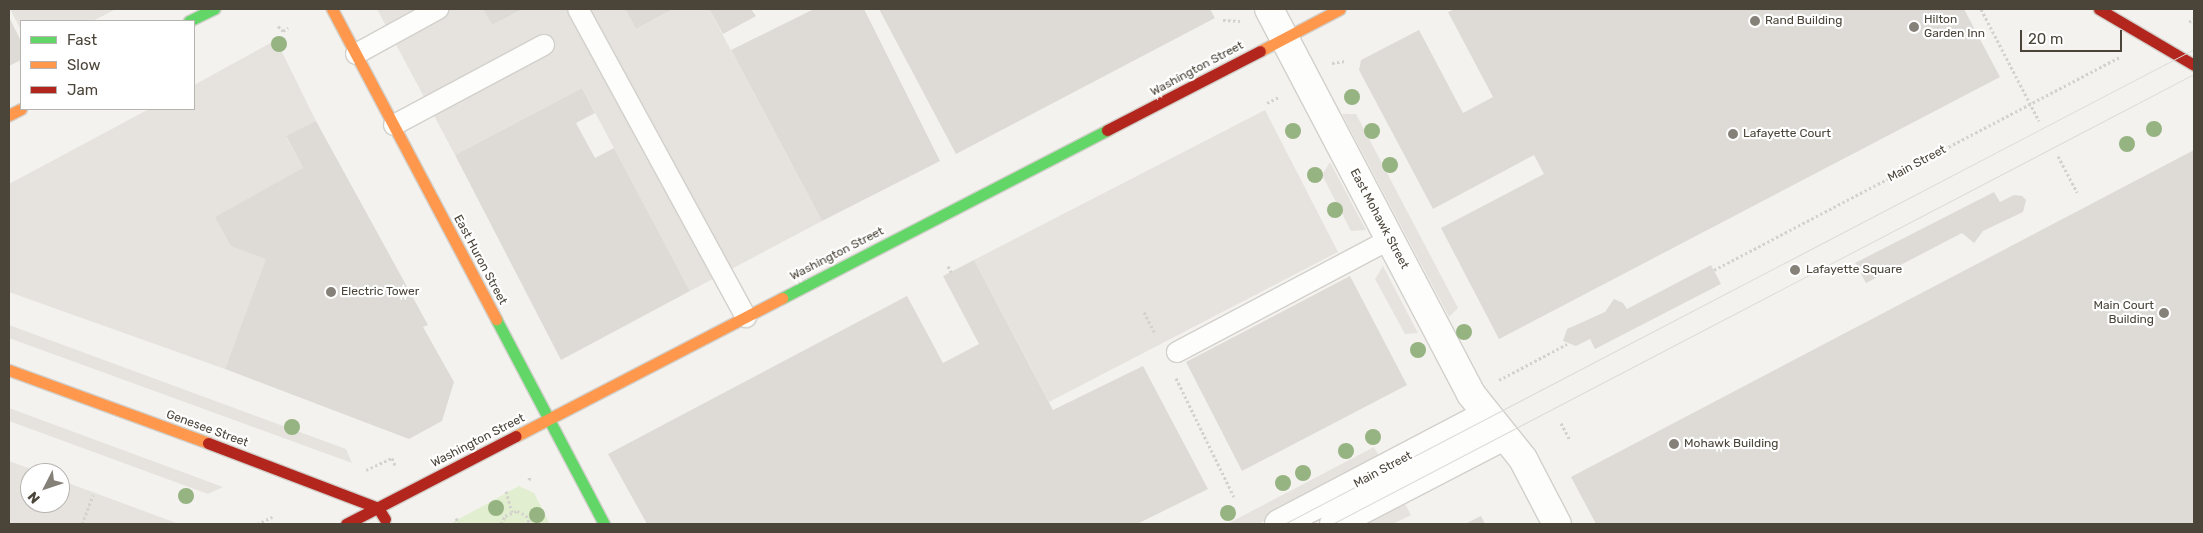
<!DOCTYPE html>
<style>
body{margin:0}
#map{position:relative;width:2203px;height:533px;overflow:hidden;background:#f4f2ee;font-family:Rubik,sans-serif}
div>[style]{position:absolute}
.green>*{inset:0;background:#e1eecf}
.parking>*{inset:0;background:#e6e3df}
.building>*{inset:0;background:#dedbd6}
.path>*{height:3px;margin-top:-1.5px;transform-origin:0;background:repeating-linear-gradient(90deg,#d3d2cc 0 2.5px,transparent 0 5px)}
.roads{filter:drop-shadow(1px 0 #d2d0cb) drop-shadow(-1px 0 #d2d0cb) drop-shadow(0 1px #d2d0cb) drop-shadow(0 -1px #d2d0cb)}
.lane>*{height:20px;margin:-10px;padding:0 10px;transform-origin:10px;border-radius:10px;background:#fdfdfc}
.street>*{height:28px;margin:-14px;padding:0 14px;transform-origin:14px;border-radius:14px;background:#fdfdfc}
.fast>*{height:11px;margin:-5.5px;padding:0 5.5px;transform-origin:5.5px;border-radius:5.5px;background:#63d668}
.slow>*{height:11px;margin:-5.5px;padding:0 5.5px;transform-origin:5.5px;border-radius:5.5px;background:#ff974d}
.jam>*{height:11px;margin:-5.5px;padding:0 5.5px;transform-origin:5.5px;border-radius:5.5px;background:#b3261e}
.tram>*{height:1px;margin:-0.5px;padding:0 0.5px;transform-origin:0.5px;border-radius:0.5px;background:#dbdbda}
.trees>*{width:16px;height:16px;margin:-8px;border-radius:50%;background:#96b382}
.dots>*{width:14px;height:14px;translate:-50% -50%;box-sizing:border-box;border:2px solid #fff;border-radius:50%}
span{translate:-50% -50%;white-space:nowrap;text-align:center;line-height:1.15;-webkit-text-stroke:4.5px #fff;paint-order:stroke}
.poi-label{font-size:12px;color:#4b4439}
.left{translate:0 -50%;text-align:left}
.right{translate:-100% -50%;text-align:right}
.street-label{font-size:12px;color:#4b4439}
.frame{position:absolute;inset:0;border:10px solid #4b4439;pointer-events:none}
.legend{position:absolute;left:20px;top:20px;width:175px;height:90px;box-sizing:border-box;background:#fff;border:1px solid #b7b4b0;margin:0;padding:6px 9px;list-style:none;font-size:15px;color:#4b4439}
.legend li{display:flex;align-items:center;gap:10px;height:25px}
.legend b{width:25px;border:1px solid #b7b4b0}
.north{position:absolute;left:20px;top:463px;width:50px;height:50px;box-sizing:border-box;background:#fff;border:1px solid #b7b4b0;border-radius:50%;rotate:229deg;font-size:14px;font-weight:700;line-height:20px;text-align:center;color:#4b4439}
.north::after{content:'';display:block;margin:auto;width:18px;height:22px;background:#868178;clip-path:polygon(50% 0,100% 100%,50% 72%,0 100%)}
.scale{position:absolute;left:2020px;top:30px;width:102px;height:22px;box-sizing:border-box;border:2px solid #4b4439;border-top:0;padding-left:6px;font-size:15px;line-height:18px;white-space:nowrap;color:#4b4439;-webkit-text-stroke:4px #fff;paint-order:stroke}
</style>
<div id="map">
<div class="green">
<div style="clip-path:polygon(519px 486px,534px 493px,550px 524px,450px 524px)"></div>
</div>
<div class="parking">
<div style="clip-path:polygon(10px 9px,116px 9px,93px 21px,21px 21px,21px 30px)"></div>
<div style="clip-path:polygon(377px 9px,483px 9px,492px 25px,523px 9px,625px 9px,636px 29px,673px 9px,709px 9px,822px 221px,690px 291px,582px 88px,455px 155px)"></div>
<div style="clip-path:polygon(276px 40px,316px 121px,286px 137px,303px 168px,225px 369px,9px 292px,9px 184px,149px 109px,194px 109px,194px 85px)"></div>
<div style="clip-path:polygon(1265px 110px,1338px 252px,1049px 402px,974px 260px)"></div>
<div style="clip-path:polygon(1342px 114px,1356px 114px,1458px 308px,1449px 317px)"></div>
<div style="clip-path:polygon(1330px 162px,1366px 230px,1351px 231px,1322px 175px)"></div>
<div style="clip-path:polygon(1383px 266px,1418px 333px,1405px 334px,1375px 279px)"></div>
<div style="clip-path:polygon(9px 325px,346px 449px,352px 463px,9px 338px)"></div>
<div style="clip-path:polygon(9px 408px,223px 487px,208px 494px,9px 421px)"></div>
<div style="clip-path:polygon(1374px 447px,1381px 460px,1258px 524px,1227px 524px)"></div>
<div style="clip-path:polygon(9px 461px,42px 473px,30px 473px,30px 503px,60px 503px,60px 480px,179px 524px,9px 524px)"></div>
<div style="clip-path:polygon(1404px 502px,1411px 515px,1393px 524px,1361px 524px)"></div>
</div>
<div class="building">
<div style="clip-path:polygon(483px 9px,523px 9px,492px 25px)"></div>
<div style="clip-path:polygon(625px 9px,673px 9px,636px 29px)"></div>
<div style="clip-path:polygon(709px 9px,751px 9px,756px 16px,723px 34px)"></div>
<div style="clip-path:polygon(814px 9px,864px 9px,940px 161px,822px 221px,731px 50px)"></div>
<div style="clip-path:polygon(879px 9px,1210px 9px,1215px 18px,956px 154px)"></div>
<div style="clip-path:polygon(1455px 9px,1964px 9px,2000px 77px,1499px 339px,1441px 228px,1544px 174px,1534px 155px,1433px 209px,1359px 70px,1361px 60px,1419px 30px,1463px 113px,1493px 97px,1448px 12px)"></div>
<div style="clip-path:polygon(9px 17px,21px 41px,21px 60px,9px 66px)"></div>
<div style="clip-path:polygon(582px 88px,595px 113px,576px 123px,595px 158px,614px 148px,690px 291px,561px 360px,455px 155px)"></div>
<div style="clip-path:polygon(316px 121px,428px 325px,423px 327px,454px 382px,442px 421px,409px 439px,225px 369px,266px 259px,231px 246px,215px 217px,303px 168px,286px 136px)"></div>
<div style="clip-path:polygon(2194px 150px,2194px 524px,1596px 524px,1571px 477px)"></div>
<div style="clip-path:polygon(1994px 192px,2000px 202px,2014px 195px,2022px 196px,2026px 200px,2023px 212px,1983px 231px,1974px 243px,1962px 233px,1866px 283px,1855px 263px)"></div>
<div style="clip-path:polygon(974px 260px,1053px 410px,1143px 366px,1208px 489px,1137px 524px,647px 524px,608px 454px,907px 296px,943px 363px,979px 344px,943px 276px)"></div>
<div style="clip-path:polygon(1711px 265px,1721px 284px,1595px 349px,1590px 339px,1576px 346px,1563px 341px,1567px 329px,1605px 312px,1614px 299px,1623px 303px,1627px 309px)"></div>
<div style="clip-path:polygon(1350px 276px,1407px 385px,1242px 471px,1186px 362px)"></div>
<div style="clip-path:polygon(1481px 516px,1485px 524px,1465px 524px)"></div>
</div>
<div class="path">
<div style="left:1981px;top:9px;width:126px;rotate:62.6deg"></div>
<div style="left:1223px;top:20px;width:17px;rotate:3deg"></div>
<div style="left:2189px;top:22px;width:6px;rotate:-31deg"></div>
<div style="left:278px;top:26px;width:7px;rotate:45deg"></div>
<div style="left:283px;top:31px;width:6px;rotate:-31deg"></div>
<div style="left:1332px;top:63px;width:14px;rotate:-8deg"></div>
<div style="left:1267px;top:103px;width:13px;rotate:-27deg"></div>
<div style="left:2058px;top:156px;width:41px;rotate:62.2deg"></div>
<div style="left:948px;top:266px;width:7px;rotate:63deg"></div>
<div style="left:1714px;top:270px;width:458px;rotate:-27.7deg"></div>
<div style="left:1144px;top:312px;width:25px;rotate:63deg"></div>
<div style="left:1176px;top:378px;width:132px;rotate:64deg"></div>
<div style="left:1499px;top:380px;width:77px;rotate:-27.9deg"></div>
<div style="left:1561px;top:423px;width:19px;rotate:62deg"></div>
<div style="left:366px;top:470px;width:29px;rotate:-25deg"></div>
<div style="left:392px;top:458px;width:8px;rotate:67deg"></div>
<div style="left:529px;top:480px;width:3px;rotate:-72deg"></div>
<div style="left:506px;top:491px;width:22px;rotate:74deg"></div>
<div style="left:456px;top:518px;width:7px;rotate:63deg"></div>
<div style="left:82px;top:524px;width:31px;rotate:-69deg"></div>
<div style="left:257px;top:524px;width:17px;rotate:-25deg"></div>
<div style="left:501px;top:524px;width:9px;rotate:-63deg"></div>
<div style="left:505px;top:516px;width:13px;rotate:-23deg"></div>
<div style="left:517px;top:511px;width:10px;rotate:24deg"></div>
<div style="left:526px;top:515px;width:10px;rotate:66deg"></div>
</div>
<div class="roads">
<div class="lane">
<div style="left:578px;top:9px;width:351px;rotate:61.4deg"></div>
<div style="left:356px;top:54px;width:94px;rotate:-28.8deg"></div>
<div style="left:394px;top:125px;width:170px;rotate:-28.1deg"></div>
<div style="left:1177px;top:352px;width:241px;rotate:-27.9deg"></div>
</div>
<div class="street">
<div style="left:1269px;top:9px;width:435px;rotate:62.3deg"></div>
<div style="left:1471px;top:394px;width:83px;rotate:51.3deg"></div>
<div style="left:1523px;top:459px;width:73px;rotate:62.4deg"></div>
<div style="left:1279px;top:524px;width:235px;rotate:-27.7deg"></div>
<div style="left:1334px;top:524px;width:191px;rotate:-27.4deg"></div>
</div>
<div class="fast">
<div style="left:189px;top:21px;width:28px;rotate:-26deg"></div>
<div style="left:782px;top:298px;width:366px;rotate:-27.3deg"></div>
<div style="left:496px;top:319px;width:232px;rotate:62.2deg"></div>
</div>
<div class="slow">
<div style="left:332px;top:9px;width:351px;rotate:62.1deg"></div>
<div style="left:1260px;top:51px;width:90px;rotate:-27.7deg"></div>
<div style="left:9px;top:115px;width:13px;rotate:-27deg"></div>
<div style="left:9px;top:370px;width:212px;rotate:20.1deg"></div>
<div style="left:516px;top:436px;width:300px;rotate:-27.4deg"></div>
</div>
<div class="jam">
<div style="left:2099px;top:9px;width:110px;rotate:30.5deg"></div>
<div style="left:1107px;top:130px;width:172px;rotate:-27.3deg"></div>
<div style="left:208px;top:443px;width:182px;rotate:20.9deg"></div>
<div style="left:378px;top:508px;width:13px;rotate:58deg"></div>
<div style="left:346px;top:524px;width:191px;rotate:-27.4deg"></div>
</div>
</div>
<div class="tram">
<div style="left:1284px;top:524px;width:1027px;rotate:-27.56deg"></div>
<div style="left:1332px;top:524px;width:972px;rotate:-27.57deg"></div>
</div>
<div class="trees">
<div style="left:279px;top:44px"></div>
<div style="left:1352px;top:97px"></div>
<div style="left:2154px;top:129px"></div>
<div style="left:1293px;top:131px"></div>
<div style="left:1372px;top:131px"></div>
<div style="left:2127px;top:144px"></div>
<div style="left:1390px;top:165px"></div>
<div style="left:1315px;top:175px"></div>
<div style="left:1335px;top:210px"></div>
<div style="left:1464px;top:332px"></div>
<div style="left:1418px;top:350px"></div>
<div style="left:292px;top:427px"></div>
<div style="left:1373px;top:437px"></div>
<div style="left:1346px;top:451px"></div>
<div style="left:1303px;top:473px"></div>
<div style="left:1283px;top:483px"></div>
<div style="left:186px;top:496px"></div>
<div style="left:496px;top:508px"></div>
<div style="left:1228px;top:513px"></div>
<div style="left:537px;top:515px"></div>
</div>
<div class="dots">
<div style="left:1755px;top:21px;background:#868178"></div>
<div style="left:1914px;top:27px;background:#868178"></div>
<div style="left:1733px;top:134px;background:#868178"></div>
<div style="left:1795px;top:270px;background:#868178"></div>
<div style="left:331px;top:292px;background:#868178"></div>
<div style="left:2164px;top:313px;background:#868178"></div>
<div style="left:1674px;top:444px;background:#868178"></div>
</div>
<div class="poi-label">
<span class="left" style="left:1924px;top:27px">Hilton<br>Garden Inn</span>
<span class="left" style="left:1765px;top:21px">Rand Building</span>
<span class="left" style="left:1743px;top:134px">Lafayette Court</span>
<span class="left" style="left:1806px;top:270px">Lafayette Square</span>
<span class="left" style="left:341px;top:292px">Electric Tower</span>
<span class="right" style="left:2154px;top:313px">Main Court<br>Building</span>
<span class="left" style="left:1684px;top:444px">Mohawk Building</span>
</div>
<div class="street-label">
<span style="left:1197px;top:69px;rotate:-28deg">Washington Street</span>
<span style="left:1917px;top:164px;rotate:-28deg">Main Street</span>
<span style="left:1379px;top:219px;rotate:62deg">East Mohawk Street</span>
<span style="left:837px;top:254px;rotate:-27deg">Washington Street</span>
<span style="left:480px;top:260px;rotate:62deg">East Huron Street</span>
<span style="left:207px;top:429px;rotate:20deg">Genesee Street</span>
<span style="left:478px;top:441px;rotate:-27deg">Washington Street</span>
<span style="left:1383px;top:470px;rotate:-28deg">Main Street</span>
</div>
<div class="frame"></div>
<ul class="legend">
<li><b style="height:6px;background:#63d668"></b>Fast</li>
<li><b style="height:6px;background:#ff974d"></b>Slow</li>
<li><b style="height:6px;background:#b3261e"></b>Jam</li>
</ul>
<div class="north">N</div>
<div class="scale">20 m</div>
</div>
